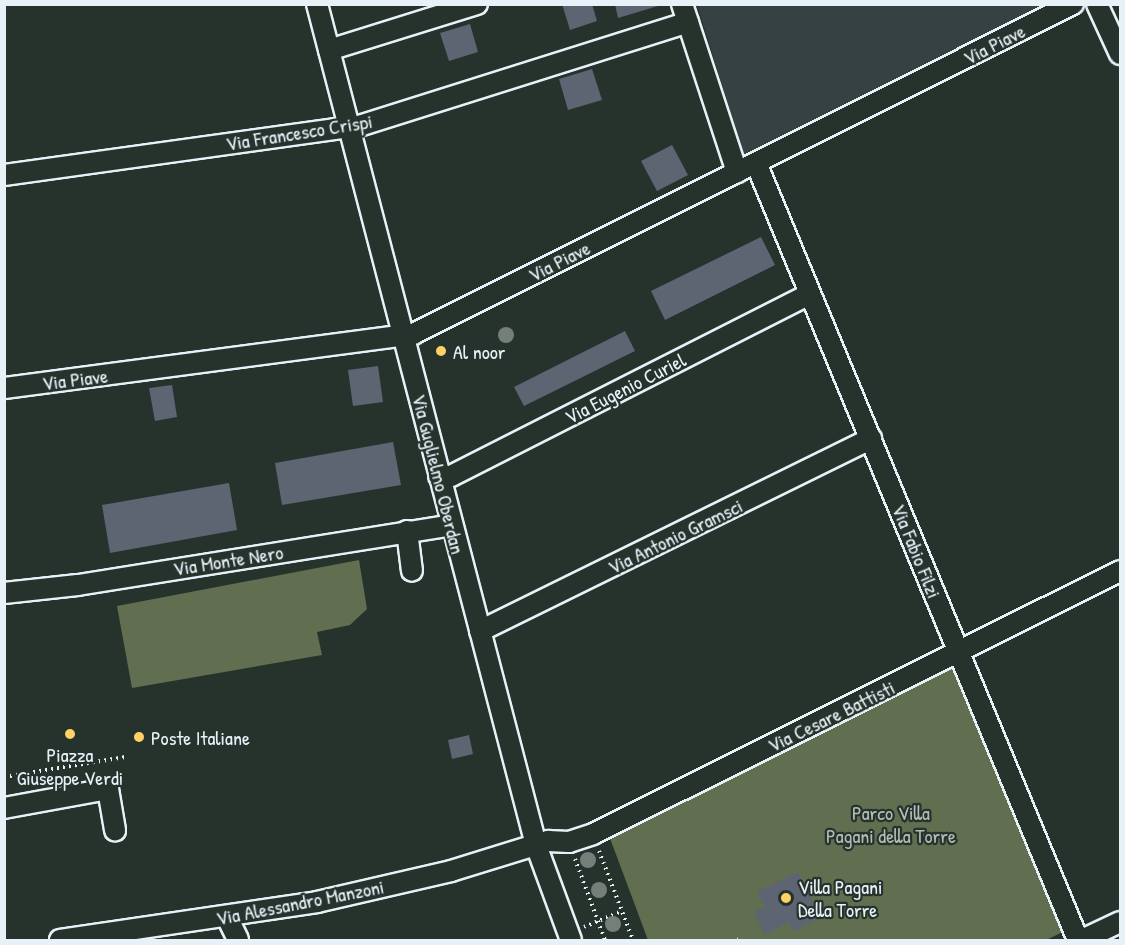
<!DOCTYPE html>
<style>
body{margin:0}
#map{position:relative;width:1125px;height:945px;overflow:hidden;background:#26332d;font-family:"Patrick Hand",sans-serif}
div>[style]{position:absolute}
.built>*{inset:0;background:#364242}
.green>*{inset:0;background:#626e50}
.building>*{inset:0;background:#5d6472}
.path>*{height:4px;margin-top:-2px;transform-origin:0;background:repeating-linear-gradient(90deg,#e8f1f8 0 1.5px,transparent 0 6px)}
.roads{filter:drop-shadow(2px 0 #e8f1f8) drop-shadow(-2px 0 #e8f1f8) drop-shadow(0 2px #e8f1f8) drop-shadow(0 -2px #e8f1f8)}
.minor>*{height:20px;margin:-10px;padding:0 10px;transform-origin:10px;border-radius:10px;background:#26332d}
.trees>*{width:16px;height:16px;margin:-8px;border-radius:50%;background:#737f78}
.dots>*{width:16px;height:16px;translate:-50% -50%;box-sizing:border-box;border:3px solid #26332d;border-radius:50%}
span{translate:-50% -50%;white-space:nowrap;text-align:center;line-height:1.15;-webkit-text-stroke:4.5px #26332d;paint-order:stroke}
.street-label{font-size:20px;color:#e8f1f8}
.poi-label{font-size:20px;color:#e8f1f8}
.left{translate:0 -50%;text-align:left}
.park-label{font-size:20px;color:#b2bdb5}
.frame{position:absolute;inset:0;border:6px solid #e8f1f8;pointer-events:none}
</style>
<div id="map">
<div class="built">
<div style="clip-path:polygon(697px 4px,1042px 5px,745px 161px)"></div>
</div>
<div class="green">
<div style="clip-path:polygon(359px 560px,367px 609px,350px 625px,317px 632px,322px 655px,132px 688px,117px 606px)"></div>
<div style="clip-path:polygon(951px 664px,1065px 931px,1046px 940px,648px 940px,608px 833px)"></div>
</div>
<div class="building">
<div style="clip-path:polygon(562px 4px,592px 4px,597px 21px,570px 30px)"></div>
<div style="clip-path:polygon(615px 4px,658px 4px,658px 6px,618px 18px)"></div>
<div style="clip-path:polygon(470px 24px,478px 52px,449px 61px,440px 33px)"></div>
<div style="clip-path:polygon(592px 69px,602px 100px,568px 110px,559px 79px)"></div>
<div style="clip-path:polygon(672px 145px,688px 175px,657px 191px,641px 161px)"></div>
<div style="clip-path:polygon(761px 237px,775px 265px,665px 320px,651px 291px)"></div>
<div style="clip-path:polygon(625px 331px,635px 351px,524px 406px,514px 387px)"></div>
<div style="clip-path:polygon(378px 366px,383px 402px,353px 406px,348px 370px)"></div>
<div style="clip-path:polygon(172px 385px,177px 417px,155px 421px,149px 388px)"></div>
<div style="clip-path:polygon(393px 442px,401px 485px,282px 505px,275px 463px)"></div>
<div style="clip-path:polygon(229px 483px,237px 530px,110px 553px,102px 505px)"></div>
<div style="clip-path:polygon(469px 735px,473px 754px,452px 759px,448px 740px)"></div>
<div style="clip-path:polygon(798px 872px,814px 904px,809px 906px,816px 920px,794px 931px,789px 922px,765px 935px,754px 912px,765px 907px,757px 892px)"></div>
</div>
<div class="path">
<div style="left:4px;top:777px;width:123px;rotate:-9.4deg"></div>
<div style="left:599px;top:851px;width:95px;rotate:69.1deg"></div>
<div style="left:575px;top:859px;width:86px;rotate:69.7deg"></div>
<div style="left:584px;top:927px;width:41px;rotate:-22.8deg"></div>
<div style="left:737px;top:940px;width:3px;rotate:-18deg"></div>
</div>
<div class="roads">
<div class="minor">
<div style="left:317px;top:4px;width:869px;rotate:75.4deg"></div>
<div style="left:536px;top:845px;width:101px;rotate:69.8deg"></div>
<div style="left:682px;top:4px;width:177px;rotate:71.9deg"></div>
<div style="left:1097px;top:4px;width:55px;rotate:65.3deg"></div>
<div style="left:329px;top:50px;width:155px;rotate:-17.3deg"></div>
<div style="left:756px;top:163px;width:841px;rotate:67.49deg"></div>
<div style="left:4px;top:175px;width:358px;rotate:-7.9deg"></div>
<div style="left:359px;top:126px;width:345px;rotate:-17.5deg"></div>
<div style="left:4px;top:388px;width:413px;rotate:-7.5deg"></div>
<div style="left:413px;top:334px;width:738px;rotate:-26.57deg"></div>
<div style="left:439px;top:476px;width:12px"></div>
<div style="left:451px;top:476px;width:402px;rotate:-26.9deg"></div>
<div style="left:407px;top:531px;width:40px;rotate:82.9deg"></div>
<div style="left:4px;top:593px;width:74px;rotate:-6.2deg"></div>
<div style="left:78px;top:585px;width:379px;rotate:-9.1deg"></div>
<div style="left:480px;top:631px;width:436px;rotate:-26.2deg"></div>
<div style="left:4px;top:808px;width:106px;rotate:-10.4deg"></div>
<div style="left:108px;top:789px;width:42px;rotate:80.3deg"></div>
<div style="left:227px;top:917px;width:25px;rotate:64deg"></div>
<div style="left:60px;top:940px;width:260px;rotate:-8.4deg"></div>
<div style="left:317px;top:902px;width:138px;rotate:-13deg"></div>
<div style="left:451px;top:871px;width:102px;rotate:-17.2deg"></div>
<div style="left:548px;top:841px;width:21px;rotate:3deg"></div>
<div style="left:569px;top:842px;width:25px;rotate:-18deg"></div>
<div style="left:593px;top:834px;width:589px;rotate:-26.52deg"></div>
<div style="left:1082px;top:940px;width:42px;rotate:-25.3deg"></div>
</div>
</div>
<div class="trees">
<div style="left:506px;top:335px"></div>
<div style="left:588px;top:860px"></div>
<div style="left:599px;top:890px"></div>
<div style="left:613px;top:924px"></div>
</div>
<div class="dots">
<div style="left:441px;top:351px;background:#ffd166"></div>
<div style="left:70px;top:734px;background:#ffd166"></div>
<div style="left:139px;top:737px;background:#ffd166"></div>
<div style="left:786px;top:898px;background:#ffd166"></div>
</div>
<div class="street-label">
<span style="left:994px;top:44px;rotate:-27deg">Via Piave</span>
<span style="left:299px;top:132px;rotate:-9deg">Via Francesco Crispi</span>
<span style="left:559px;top:261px;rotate:-27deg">Via Piave</span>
<span style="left:75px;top:379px;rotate:-7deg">Via Piave</span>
<span style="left:625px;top:388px;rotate:-27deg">Via Eugenio Curiel</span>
<span style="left:439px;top:474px;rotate:76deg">Via Guglielmo Oberdan</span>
<span style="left:675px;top:536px;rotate:-26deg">Via Antonio Gramsci</span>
<span style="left:917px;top:551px;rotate:68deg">Via Fabio Filzi</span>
<span style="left:228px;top:560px;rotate:-9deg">Via Monte Nero</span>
<span style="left:831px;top:716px;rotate:-26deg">Via Cesare Battisti</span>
<span style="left:300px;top:902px;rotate:-11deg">Via Alessandro Manzoni</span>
</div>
<div class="poi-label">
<span class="left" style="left:453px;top:351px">Al noor</span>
<span class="left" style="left:151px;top:737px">Poste Italiane</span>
<span style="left:70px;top:766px">Piazza<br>Giuseppe Verdi</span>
<span class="left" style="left:798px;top:898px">Villa Pagani<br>Della Torre</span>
</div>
<div class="park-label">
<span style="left:891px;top:824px">Parco Villa<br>Pagani della Torre</span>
</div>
<div class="frame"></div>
</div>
